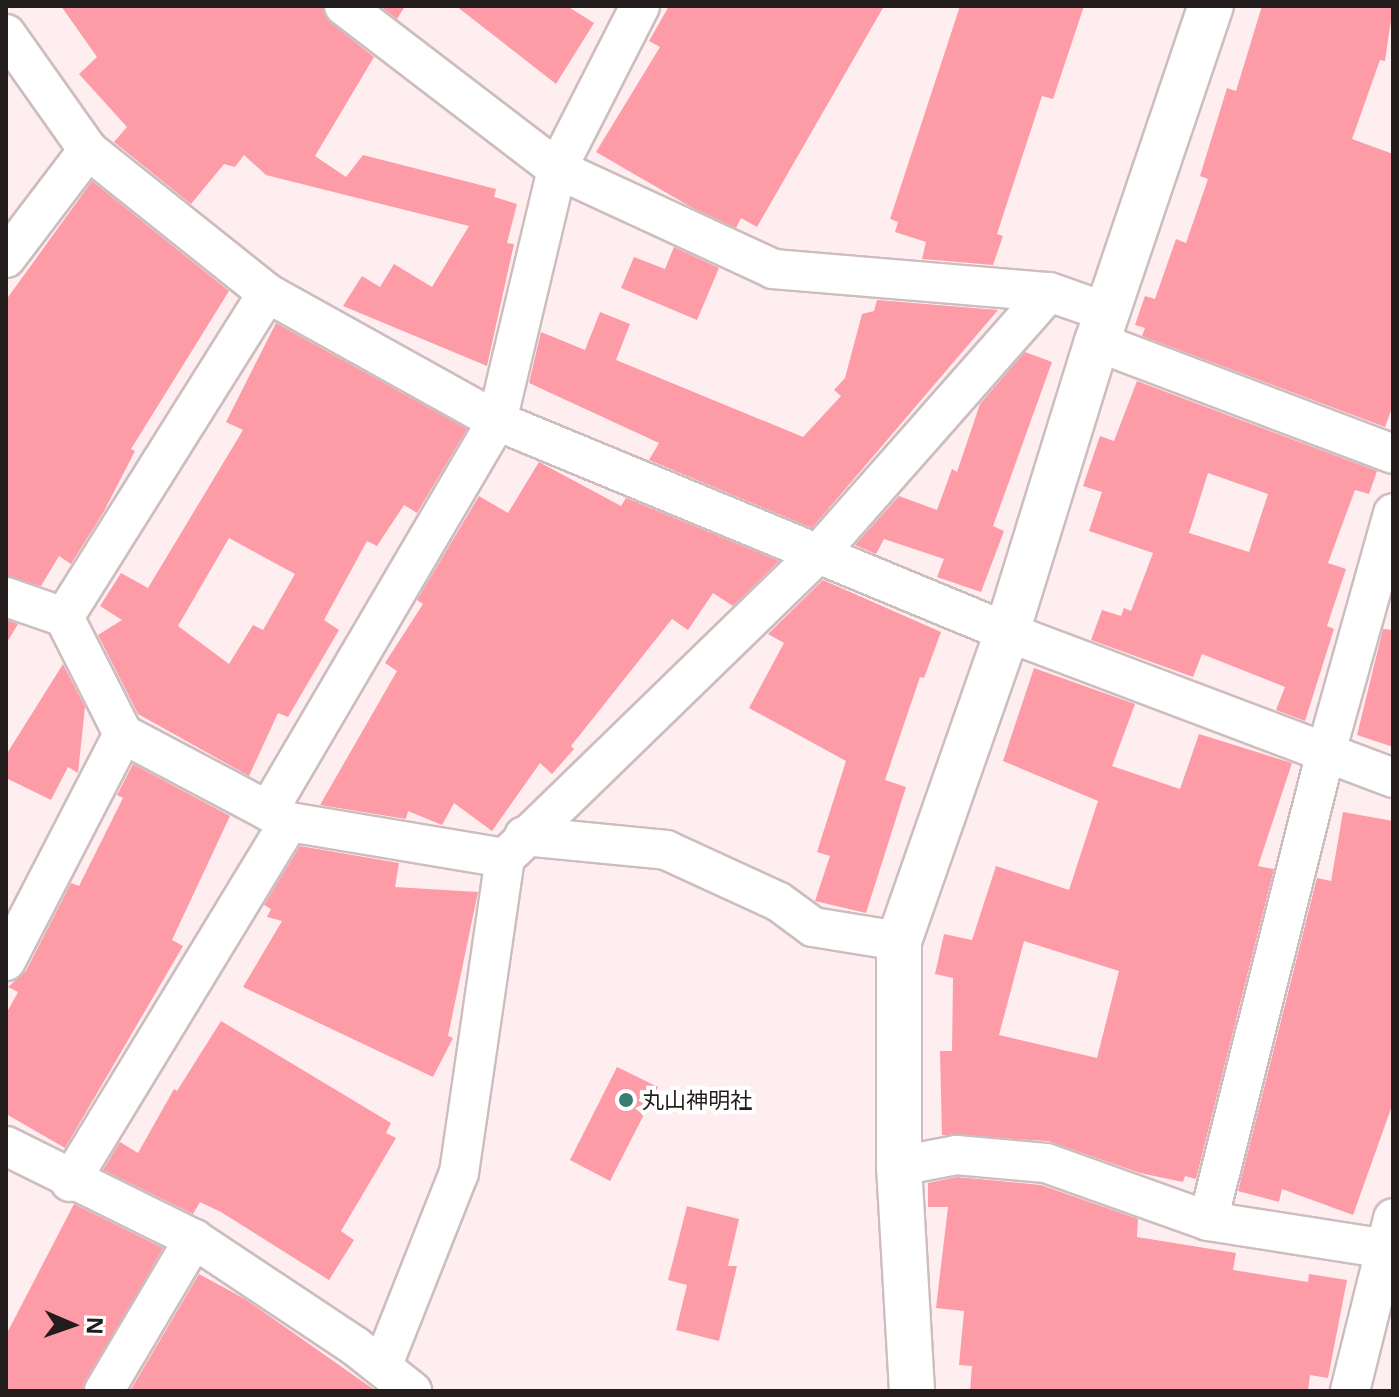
<!DOCTYPE html>
<meta charset="utf-8">
<style>
body{margin:0}
#map{position:relative;width:1399px;height:1397px;overflow:hidden;background:#ffeeef;font-family:"Noto Sans","Noto Sans JP",sans-serif}
div>[style]{position:absolute}
.building>*{inset:0;background:#fd9ba7}
.roads{filter:drop-shadow(2px 0 #cdbdbe) drop-shadow(-2px 0 #cdbdbe) drop-shadow(0 2px #cdbdbe) drop-shadow(0 -2px #cdbdbe)}
.minor>*{height:38px;margin:-19px;padding:0 19px;transform-origin:19px;border-radius:19px;background:#fff}
.tertiary>*{height:44px;margin:-22px;padding:0 22px;transform-origin:22px;border-radius:22px;background:#fff}
.dots>*{width:22px;height:22px;translate:-50% -50%;box-sizing:border-box;border:4px solid #fff;border-radius:50%}
span{translate:-50% -50%;white-space:nowrap;text-align:center;line-height:1.15;-webkit-text-stroke:8px #fff;paint-order:stroke}
.poi-label{font-size:22px;color:#221c1d}
.left{translate:0 -50%;text-align:left}
.frame{position:absolute;inset:0;border:8px solid #221c1d;pointer-events:none}
.north{position:absolute;left:32px;top:1285px;width:80px;height:80px;-webkit-text-stroke:6px #fff;paint-order:stroke;rotate:92deg;font-size:22px;font-weight:700;line-height:32px;text-align:center;color:#221c1d}
.north::after{content:'';display:block;margin:auto;width:28px;height:36px;background:#221c1d;clip-path:polygon(50% 0,100% 100%,50% 72%,0 100%)}
</style>
<div id="map">
<div class="building">
<div style="clip-path:polygon(61px 6px,322px 6px,331px 23px,374px 57px,315px 156px,346px 177px,363px 155px,496px 189px,494px 197px,517px 204px,507px 243px,514px 244px,487px 366px,343px 306px,362px 276px,380px 287px,394px 264px,432px 287px,469px 226px,266px 175px,244px 155px,235px 167px,224px 164px,191px 204px,114px 142px,127px 127px,79px 74px,97px 57px)"></div>
<div style="clip-path:polygon(380px 6px,405px 6px,397px 19px)"></div>
<div style="clip-path:polygon(456px 6px,567px 6px,594px 23px,556px 84px)"></div>
<div style="clip-path:polygon(669px 6px,884px 6px,757px 227px,741px 218px,736px 228px,691px 207px,596px 152px,660px 47px,649px 41px)"></div>
<div style="clip-path:polygon(960px 6px,1084px 6px,1053px 99px,1042px 96px,997px 234px,1003px 236px,993px 265px,922px 259px,926px 242px,895px 232px,898px 222px,890px 219px)"></div>
<div style="clip-path:polygon(1262px 6px,1393px 6px,1385px 61px,1380px 60px,1352px 139px,1393px 154px,1393px 405px,1385px 427px,1142px 336px,1145px 328px,1135px 325px,1145px 296px,1155px 299px,1176px 239px,1186px 243px,1208px 179px,1200px 176px,1227px 88px,1236px 91px)"></div>
<div style="clip-path:polygon(92px 181px,229px 291px,131px 449px,135px 451px,103px 513px,71px 564px,59px 556px,41px 586px,6px 576px,6px 300px)"></div>
<div style="clip-path:polygon(674px 247px,719px 268px,697px 320px,621px 288px,634px 257px,665px 269px)"></div>
<div style="clip-path:polygon(877px 300px,998px 310px,812px 528px,649px 460px,659px 443px,529px 383px,541px 332px,585px 350px,600px 312px,630px 324px,616px 360px,803px 437px,841px 396px,834px 390px,845px 378px,862px 314px,874px 311px)"></div>
<div style="clip-path:polygon(evenodd,276px 323px,467px 429px,417px 513px,404px 505px,377px 546px,367px 541px,324px 620px,339px 630px,288px 717px,278px 713px,249px 776px,138px 714px,98px 635px,122px 620px,100px 606px,121px 573px,148px 588px,243px 430px,226px 422px,276px 323px,229px 538px,295px 574px,263px 630px,253px 625px,229px 664px,178px 626px,229px 538px)"></div>
<div style="clip-path:polygon(1025px 352px,1052px 362px,993px 526px,1004px 531px,981px 592px,937px 577px,944px 559px,884px 539px,876px 554px,855px 545px,899px 496px,937px 510px,952px 469px,957px 472px,980px 404px)"></div>
<div style="clip-path:polygon(evenodd,1137px 381px,1377px 471px,1369px 494px,1355px 490px,1328px 563px,1346px 569px,1327px 626px,1334px 629px,1305px 721px,1276px 710px,1285px 687px,1202px 654px,1193px 677px,1091px 640px,1102px 610px,1121px 616px,1124px 608px,1131px 611px,1153px 553px,1089px 531px,1102px 492px,1083px 486px,1100px 436px,1114px 441px,1137px 381px,1208px 473px,1268px 494px,1249px 552px,1189px 533px,1208px 473px)"></div>
<div style="clip-path:polygon(539px 462px,621px 506px,626px 498px,779px 561px,733px 606px,713px 593px,688px 630px,672px 619px,571px 746px,574px 749px,552px 774px,540px 763px,492px 831px,454px 803px,442px 825px,408px 811px,406px 819px,320px 805px,397px 671px,385px 663px,423px 604px,417px 600px,479px 496px,508px 513px)"></div>
<div style="clip-path:polygon(823px 580px,941px 632px,924px 678px,920px 677px,885px 780px,906px 787px,866px 913px,815px 901px,830px 856px,817px 852px,846px 761px,749px 708px,784px 643px,768px 634px)"></div>
<div style="clip-path:polygon(6px 620px,18px 624px,6px 644px)"></div>
<div style="clip-path:polygon(1383px 629px,1393px 630px,1393px 747px,1357px 735px)"></div>
<div style="clip-path:polygon(63px 664px,85px 707px,78px 773px,68px 767px,51px 800px,6px 778px,6px 755px)"></div>
<div style="clip-path:polygon(evenodd,1034px 668px,1135px 704px,1112px 766px,1180px 789px,1199px 734px,1292px 763px,1258px 866px,1274px 869px,1196px 1179px,1185px 1176px,1183px 1182px,1140px 1173px,1048px 1141px,942px 1135px,940px 1051px,952px 1051px,953px 978px,935px 974px,944px 934px,972px 940px,996px 866px,1069px 890px,1098px 801px,1003px 761px,1034px 668px,1024px 941px,1119px 971px,1097px 1058px,999px 1035px,1024px 941px)"></div>
<div style="clip-path:polygon(133px 764px,230px 816px,172px 940px,183px 946px,65px 1148px,6px 1114px,6px 1014px,18px 992px,8px 987px,26px 971px,71px 883px,79px 886px,123px 798px,117px 795px)"></div>
<div style="clip-path:polygon(1343px 812px,1393px 821px,1393px 1103px,1353px 1215px,1282px 1189px,1279px 1202px,1238px 1191px,1317px 878px,1331px 881px)"></div>
<div style="clip-path:polygon(300px 846px,399px 863px,395px 887px,478px 892px,448px 1036px,453px 1038px,433px 1077px,243px 987px,282px 921px,267px 917px,271px 909px,264px 905px)"></div>
<div style="clip-path:polygon(221px 1021px,391px 1123px,386px 1133px,396px 1138px,341px 1231px,354px 1240px,329px 1280px,221px 1212px,200px 1202px,193px 1214px,103px 1170px,120px 1142px,138px 1153px,174px 1089px,177px 1091px)"></div>
<div style="clip-path:polygon(617px 1067px,658px 1087px,610px 1181px,570px 1160px)"></div>
<div style="clip-path:polygon(957px 1177px,1041px 1185px,1138px 1219px,1137px 1237px,1236px 1253px,1233px 1270px,1308px 1282px,1309px 1274px,1347px 1280px,1328px 1378px,1310px 1375px,1308px 1391px,970px 1391px,972px 1366px,959px 1365px,964px 1311px,936px 1308px,948px 1207px,928px 1207px,928px 1183px)"></div>
<div style="clip-path:polygon(74px 1204px,163px 1248px,82px 1391px,6px 1391px,6px 1335px)"></div>
<div style="clip-path:polygon(687px 1206px,739px 1219px,728px 1266px,737px 1266px,719px 1341px,676px 1330px,687px 1285px,668px 1280px)"></div>
<div style="clip-path:polygon(199px 1274px,245px 1299px,376px 1391px,130px 1391px)"></div>
</div>
<div class="roads">
<div class="minor">
<div style="left:344px;top:6px;width:268px;rotate:37.4deg"></div>
<div style="left:557px;top:169px;width:238px;rotate:24.8deg"></div>
<div style="left:773px;top:269px;width:277px;rotate:4.8deg"></div>
<div style="left:1049px;top:292px;width:64px;rotate:19.3deg"></div>
<div style="left:6px;top:34px;width:142px;rotate:54.7deg"></div>
<div style="left:88px;top:150px;width:229px;rotate:38.6deg"></div>
<div style="left:267px;top:293px;width:263px;rotate:29.1deg"></div>
<div style="left:497px;top:421px;width:552px;rotate:22.48deg"></div>
<div style="left:1007px;top:632px;width:413px;rotate:20.7deg"></div>
<div style="left:6px;top:258px;width:136px;rotate:-52.8deg"></div>
<div style="left:1097px;top:342px;width:316px;rotate:20.7deg"></div>
<div style="left:6px;top:597px;width:61px;rotate:19deg"></div>
<div style="left:64px;top:617px;width:131px;rotate:63.2deg"></div>
<div style="left:123px;top:734px;width:188px;rotate:27.9deg"></div>
<div style="left:289px;top:822px;width:219px;rotate:9.5deg"></div>
<div style="left:505px;top:858px;width:436px;rotate:-44.2deg"></div>
<div style="left:818px;top:554px;width:349px;rotate:-48.6deg"></div>
<div style="left:64px;top:617px;width:382px;rotate:-57.9deg"></div>
<div style="left:268px;top:811px;width:452px;rotate:-59.6deg"></div>
<div style="left:497px;top:421px;width:259px;rotate:-76.6deg"></div>
<div style="left:557px;top:169px;width:183px;rotate:-63deg"></div>
<div style="left:524px;top:836px;width:143px;rotate:5.6deg"></div>
<div style="left:666px;top:850px;width:124px;rotate:24.7deg"></div>
<div style="left:779px;top:902px;width:42px;rotate:36.3deg"></div>
<div style="left:813px;top:927px;width:87px;rotate:9.2deg"></div>
<div style="left:6px;top:961px;width:255px;rotate:-62.7deg"></div>
<div style="left:6px;top:1146px;width:210px;rotate:26.3deg"></div>
<div style="left:194px;top:1239px;width:193px;rotate:33.6deg"></div>
<div style="left:355px;top:1346px;width:73px;rotate:38.3deg"></div>
<div style="left:899px;top:1166px;width:58px;rotate:-10.9deg"></div>
<div style="left:956px;top:1155px;width:90px;rotate:5.1deg"></div>
<div style="left:1046px;top:1163px;width:172px;rotate:19.7deg"></div>
<div style="left:1208px;top:1221px;width:187px;rotate:8.9deg"></div>
<div style="left:70px;top:1182px;width:421px;rotate:-58.7deg"></div>
<div style="left:1208px;top:1221px;width:484px;rotate:-75.9deg"></div>
<div style="left:1326px;top:752px;width:248px;rotate:-74.3deg"></div>
<div style="left:382px;top:1367px;width:209px;rotate:-68.4deg"></div>
<div style="left:459px;top:1173px;width:318px;rotate:-81.7deg"></div>
<div style="left:104px;top:1391px;width:177px;rotate:-59.4deg"></div>
<div style="left:1350px;top:1391px;width:178px;rotate:-76deg"></div>
</div>
<div class="tertiary">
<div style="left:912px;top:1391px;width:225px;rotate:-93.3deg"></div>
<div style="left:899px;top:1166px;width:225px;rotate:-90deg"></div>
<div style="left:899px;top:941px;width:327px;rotate:-70.7deg"></div>
<div style="left:1007px;top:632px;width:304px;rotate:-72.8deg"></div>
<div style="left:1097px;top:342px;width:355px;rotate:-71.3deg"></div>
</div>
</div>
<div class="dots">
<div style="left:626px;top:1100px;background:#387e75"></div>
</div>
<div class="poi-label">
<span class="left" style="left:642px;top:1100px">丸山神明社</span>
</div>
<div class="frame"></div>
<div class="north">N</div>
</div>
